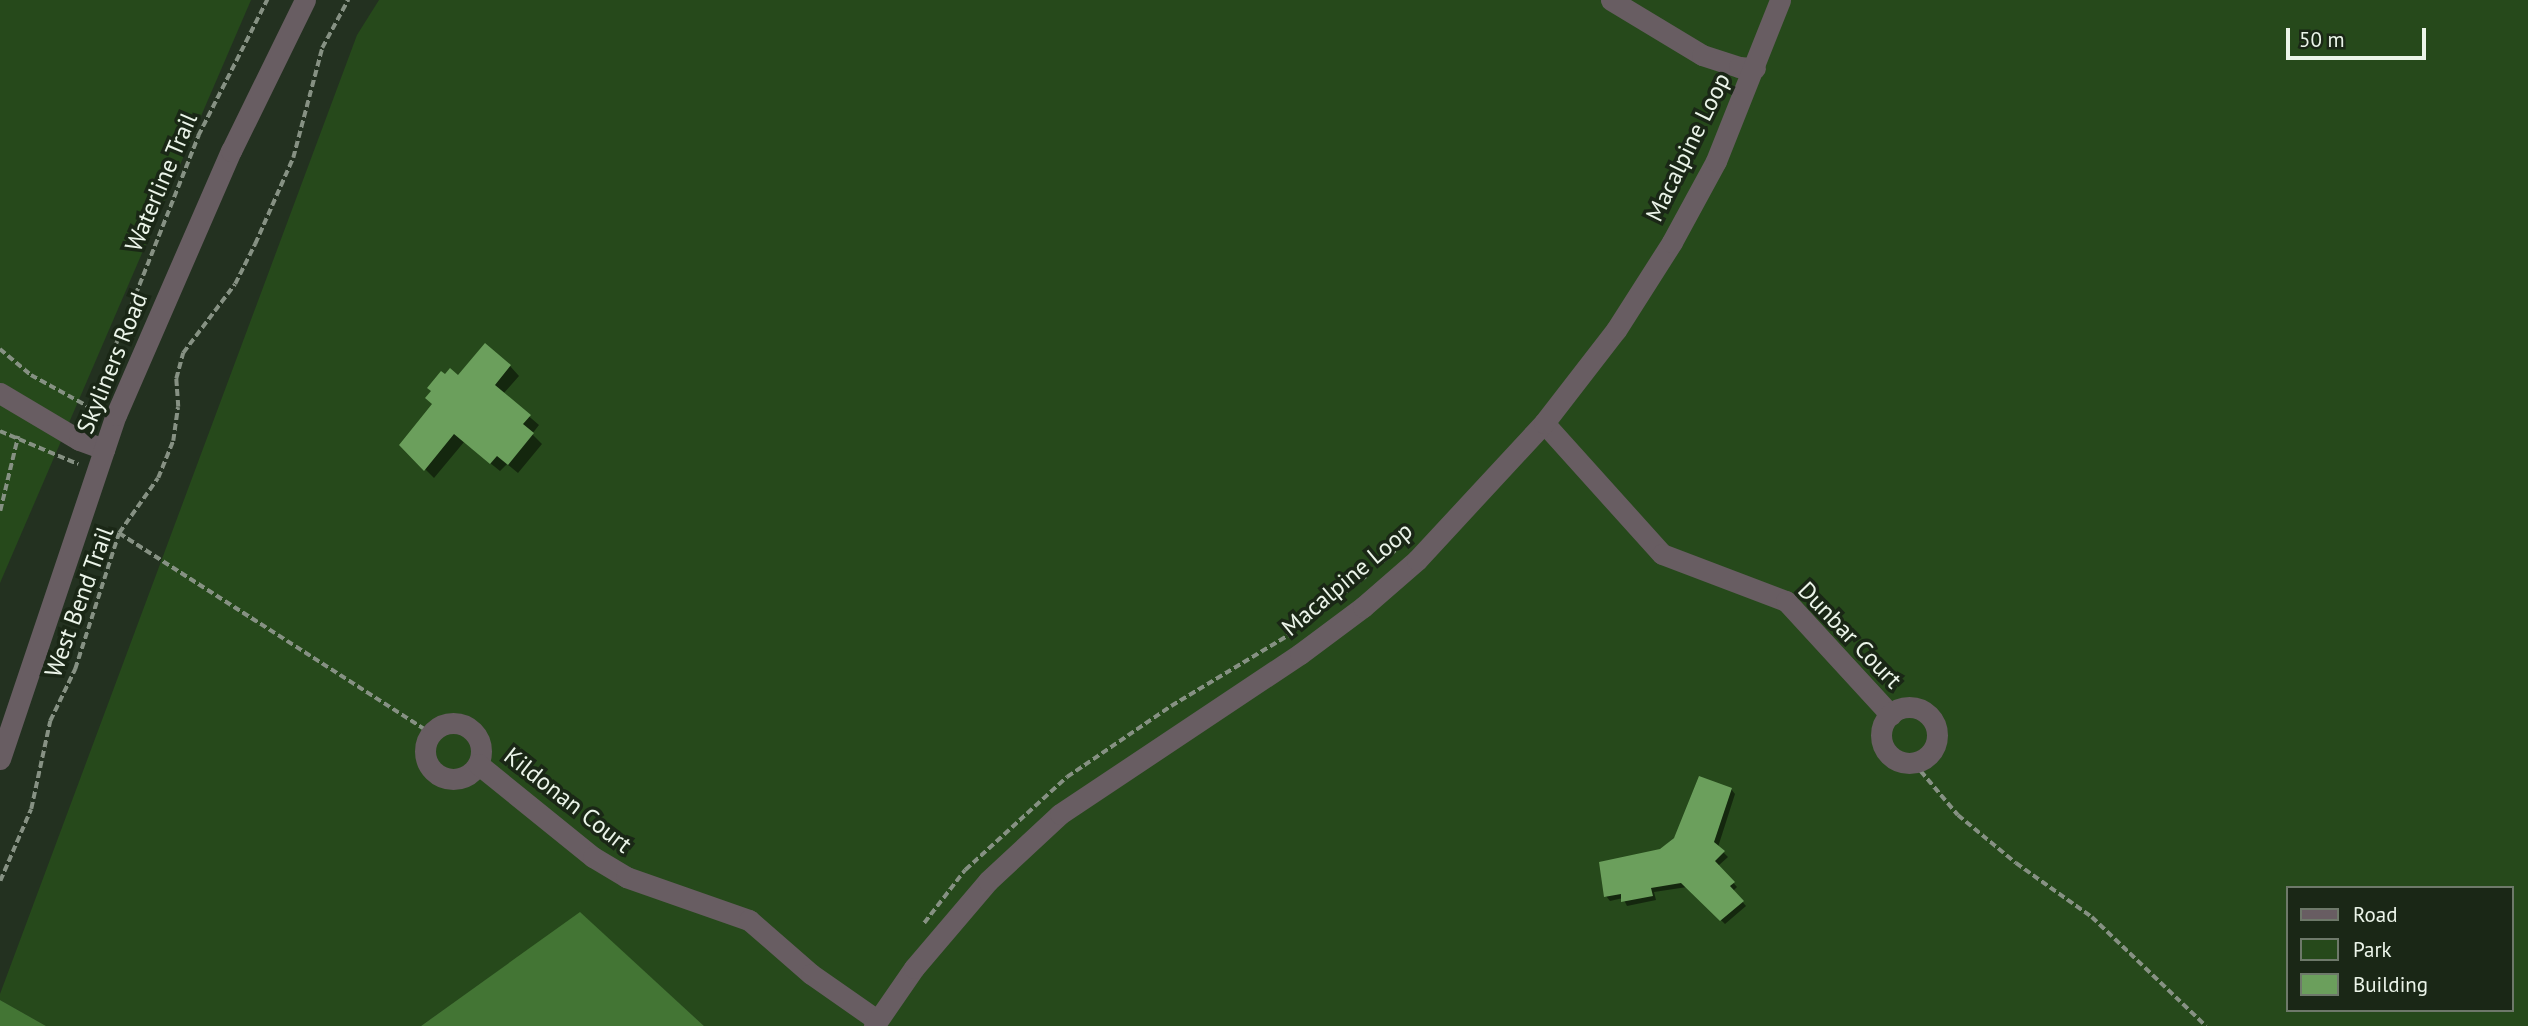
<!DOCTYPE html>
<style>
body{margin:0}
#map{position:relative;width:2528px;height:1026px;overflow:hidden;background:#233120;font-family:"PT Sans",sans-serif}
div>[style]{position:absolute}
.green>*{inset:0;background:#26491b}
.forest>*{inset:0;background:#437534}
.shadow>*{inset:0;background:#0007}
.building>*{inset:0;background:#6b9f5c}
.path>*{height:3.5px;margin-top:-1.75px;transform-origin:0;background:repeating-linear-gradient(90deg,#869183 0 7px,transparent 0 10.5px)}
.minor>*{height:21px;margin:-10.5px;padding:0 10.5px;transform-origin:10.5px;border-radius:10.5px;background:#685d62}
.minor>.ring{margin:-10.5px;padding:0;box-sizing:content-box;background:none;border:21px solid #685d62;border-radius:50%}
span{translate:-50% -50%;white-space:nowrap;text-align:center;line-height:1.15;-webkit-text-stroke:7px #1a2716;paint-order:stroke}
.street-label{font-size:24px;color:#ebf4e9}
.legend{position:absolute;left:2286px;top:886px;width:228px;height:126px;box-sizing:border-box;background:#1a2716;border:2px solid #6e796a;margin:0;padding:9px 12px;list-style:none;font-size:21px;color:#ebf4e9}
.legend li{display:flex;align-items:center;gap:14px;height:35px}
.legend b{width:35px;border:2px solid #6e796a}
.scale{position:absolute;left:2286px;top:28px;width:140px;height:32px;box-sizing:border-box;border:4px solid #ebf4e9;border-top:0;padding-left:9px;font-size:21px;line-height:24px;white-space:nowrap;color:#ebf4e9;-webkit-text-stroke:5px #1a2716;paint-order:stroke}
</style>
<div id="map">
<div class="green">
<div style="clip-path:polygon(0 0,251px 0,0 583px)"></div>
<div style="clip-path:polygon(evenodd,379px 0,2528px 0,2528px 1026px,704px 1026px,580px 913px,421px 1026px,46px 1026px,0 1000px,0 994px,357px 35px,379px 0,2288px 888px,2512px 888px,2512px 1010px,2288px 1010px,2288px 888px)"></div>
</div>
<div class="forest">
<div style="clip-path:polygon(580px 912px,704px 1026px,421px 1026px)"></div>
<div style="clip-path:polygon(0 1000px,46px 1026px,0 1026px)"></div>
</div>
<div class="shadow">
<div style="clip-path:polygon(510px 366px,519px 376px,503px 394px,539px 425px,532px 434px,542px 444px,518px 473px,507px 464px,500px 471px,464px 442px,434px 478px,401px 445px,459px 378px)"></div>
<div style="clip-path:polygon(1731px 789px,1735px 794px,1718px 847px,1728px 857px,1718px 866px,1737px 887px,1733px 891px,1746px 906px,1725px 924px,1687px 887px,1654px 892px,1656px 900px,1627px 906px,1623px 898px,1610px 901px,1606px 896px)"></div>
</div>
<div class="building">
<div style="clip-path:polygon(485px 343px,511px 365px,495px 385px,531px 415px,523px 424px,534px 433px,508px 465px,497px 456px,490px 464px,454px 434px,424px 471px,399px 445px,432px 404px,425px 398px,431px 391px,427px 388px,441px 371px,445px 374px,450px 368px,458px 375px)"></div>
<div style="clip-path:polygon(1699px 776px,1732px 788px,1714px 842px,1725px 851px,1715px 861px,1735px 882px,1730px 886px,1744px 901px,1720px 921px,1681px 883px,1651px 888px,1653px 896px,1621px 902px,1621px 894px,1604px 897px,1599px 862px,1660px 849px,1674px 838px)"></div>
</div>
<div class="path">
<div style="left:0;top:349px;width:40px;rotate:40deg"></div>
<div style="left:31px;top:375px;width:68px;rotate:28.8deg"></div>
<div style="left:85px;top:422px;width:308px;rotate:-68.4deg"></div>
<div style="left:198px;top:136px;width:153px;rotate:-63.1deg"></div>
<div style="left:0;top:431px;width:85px;rotate:22.9deg"></div>
<div style="left:0;top:511px;width:77px;rotate:-76.5deg"></div>
<div style="left:119px;top:533px;width:371px;rotate:32.7deg"></div>
<div style="left:1382px;top:562px;width:31px;rotate:-42deg"></div>
<div style="left:1914px;top:763px;width:68px;rotate:49.8deg"></div>
<div style="left:1958px;top:815px;width:75px;rotate:39.6deg"></div>
<div style="left:2016px;top:863px;width:93px;rotate:35.4deg"></div>
<div style="left:2092px;top:917px;width:158px;rotate:43.7deg"></div>
<div style="left:0;top:881px;width:78px;rotate:-66.7deg"></div>
<div style="left:31px;top:809px;width:90px;rotate:-77.8deg"></div>
<div style="left:50px;top:721px;width:58px;rotate:-64.3deg"></div>
<div style="left:75px;top:669px;width:143px;rotate:-72.1deg"></div>
<div style="left:119px;top:533px;width:67px;rotate:-54.7deg"></div>
<div style="left:158px;top:478px;width:40px;rotate:-68deg"></div>
<div style="left:173px;top:441px;width:34px;rotate:-82deg"></div>
<div style="left:178px;top:407px;width:28px;rotate:-94deg"></div>
<div style="left:176px;top:379px;width:27px;rotate:-75deg"></div>
<div style="left:183px;top:353px;width:86px;rotate:-53deg"></div>
<div style="left:235px;top:284px;width:45px;rotate:-63.4deg"></div>
<div style="left:255px;top:244px;width:94px;rotate:-66.2deg"></div>
<div style="left:293px;top:158px;width:114px;rotate:-75.2deg"></div>
<div style="left:322px;top:48px;width:55px;rotate:-61.6deg"></div>
<div style="left:924px;top:923px;width:67px;rotate:-52.3deg"></div>
<div style="left:965px;top:870px;width:138px;rotate:-42.4deg"></div>
<div style="left:1067px;top:777px;width:126px;rotate:-34.3deg"></div>
<div style="left:1171px;top:706px;width:135px;rotate:-31.1deg"></div>
<div style="left:1287px;top:636px;width:99px;rotate:-37.2deg"></div>
</div>
<div class="minor">
<div style="left:1611px;top:0;width:106px;rotate:31.1deg"></div>
<div style="left:1702px;top:55px;width:39px;rotate:18deg"></div>
<div style="left:1739px;top:67px;width:16px;rotate:4deg"></div>
<div style="left:0;top:393px;width:92px;rotate:30.7deg"></div>
<div style="left:79px;top:440px;width:27px;rotate:20deg"></div>
<div style="left:1544px;top:423px;width:176px;rotate:48deg"></div>
<div style="left:1662px;top:554px;width:133px;rotate:20.8deg"></div>
<div style="left:1786px;top:601px;width:155px;rotate:47.4deg"></div>
<div class="ring" style="left:1881px;top:707px;width:35px;height:35px"></div>
<div class="ring" style="left:425px;top:723px;width:35px;height:35px"></div>
<div style="left:0;top:759px;width:363px;rotate:-71.4deg"></div>
<div style="left:116px;top:415px;width:288px;rotate:-66.5deg"></div>
<div style="left:231px;top:151px;width:168px;rotate:-63.9deg"></div>
<div style="left:478px;top:764px;width:148px;rotate:39deg"></div>
<div style="left:593px;top:857px;width:39px;rotate:31deg"></div>
<div style="left:626px;top:877px;width:130px;rotate:19.3deg"></div>
<div style="left:749px;top:920px;width:82px;rotate:41.1deg"></div>
<div style="left:811px;top:974px;width:80px;rotate:34.9deg"></div>
<div style="left:874px;top:1026px;width:70px;rotate:-55.4deg"></div>
<div style="left:914px;top:968px;width:114px;rotate:-49.6deg"></div>
<div style="left:988px;top:881px;width:98px;rotate:-42.9deg"></div>
<div style="left:1060px;top:814px;width:288px;rotate:-33.7deg"></div>
<div style="left:1300px;top:654px;width:79px;rotate:-36.7deg"></div>
<div style="left:1363px;top:607px;width:72px;rotate:-41deg"></div>
<div style="left:1417px;top:560px;width:187px;rotate:-47.2deg"></div>
<div style="left:1544px;top:423px;width:118px;rotate:-52.3deg"></div>
<div style="left:1616px;top:330px;width:104px;rotate:-57.5deg"></div>
<div style="left:1672px;top:242px;width:92px;rotate:-61.5deg"></div>
<div style="left:1716px;top:161px;width:173px;rotate:-68.3deg"></div>
</div>
<div class="street-label">
<span style="left:1688px;top:147px;rotate:-64deg">Macalpine Loop</span>
<span style="left:161px;top:182px;rotate:-67deg">Waterline Trail</span>
<span style="left:112px;top:363px;rotate:-68deg">Skyliners Road</span>
<span style="left:1347px;top:579px;rotate:-40deg">Macalpine Loop</span>
<span style="left:79px;top:602px;rotate:-70deg">West Bend Trail</span>
<span style="left:1850px;top:635px;rotate:46deg">Dunbar Court</span>
<span style="left:568px;top:800px;rotate:38deg">Kildonan Court</span>
</div>
<ul class="legend">
<li><b style="height:9px;background:#685d62"></b>Road</li>
<li><b style="height:19px;background:#26491b"></b>Park</li>
<li><b style="height:19px;background:#6b9f5c"></b>Building</li>
</ul>
<div class="scale">50 m</div>
</div>
